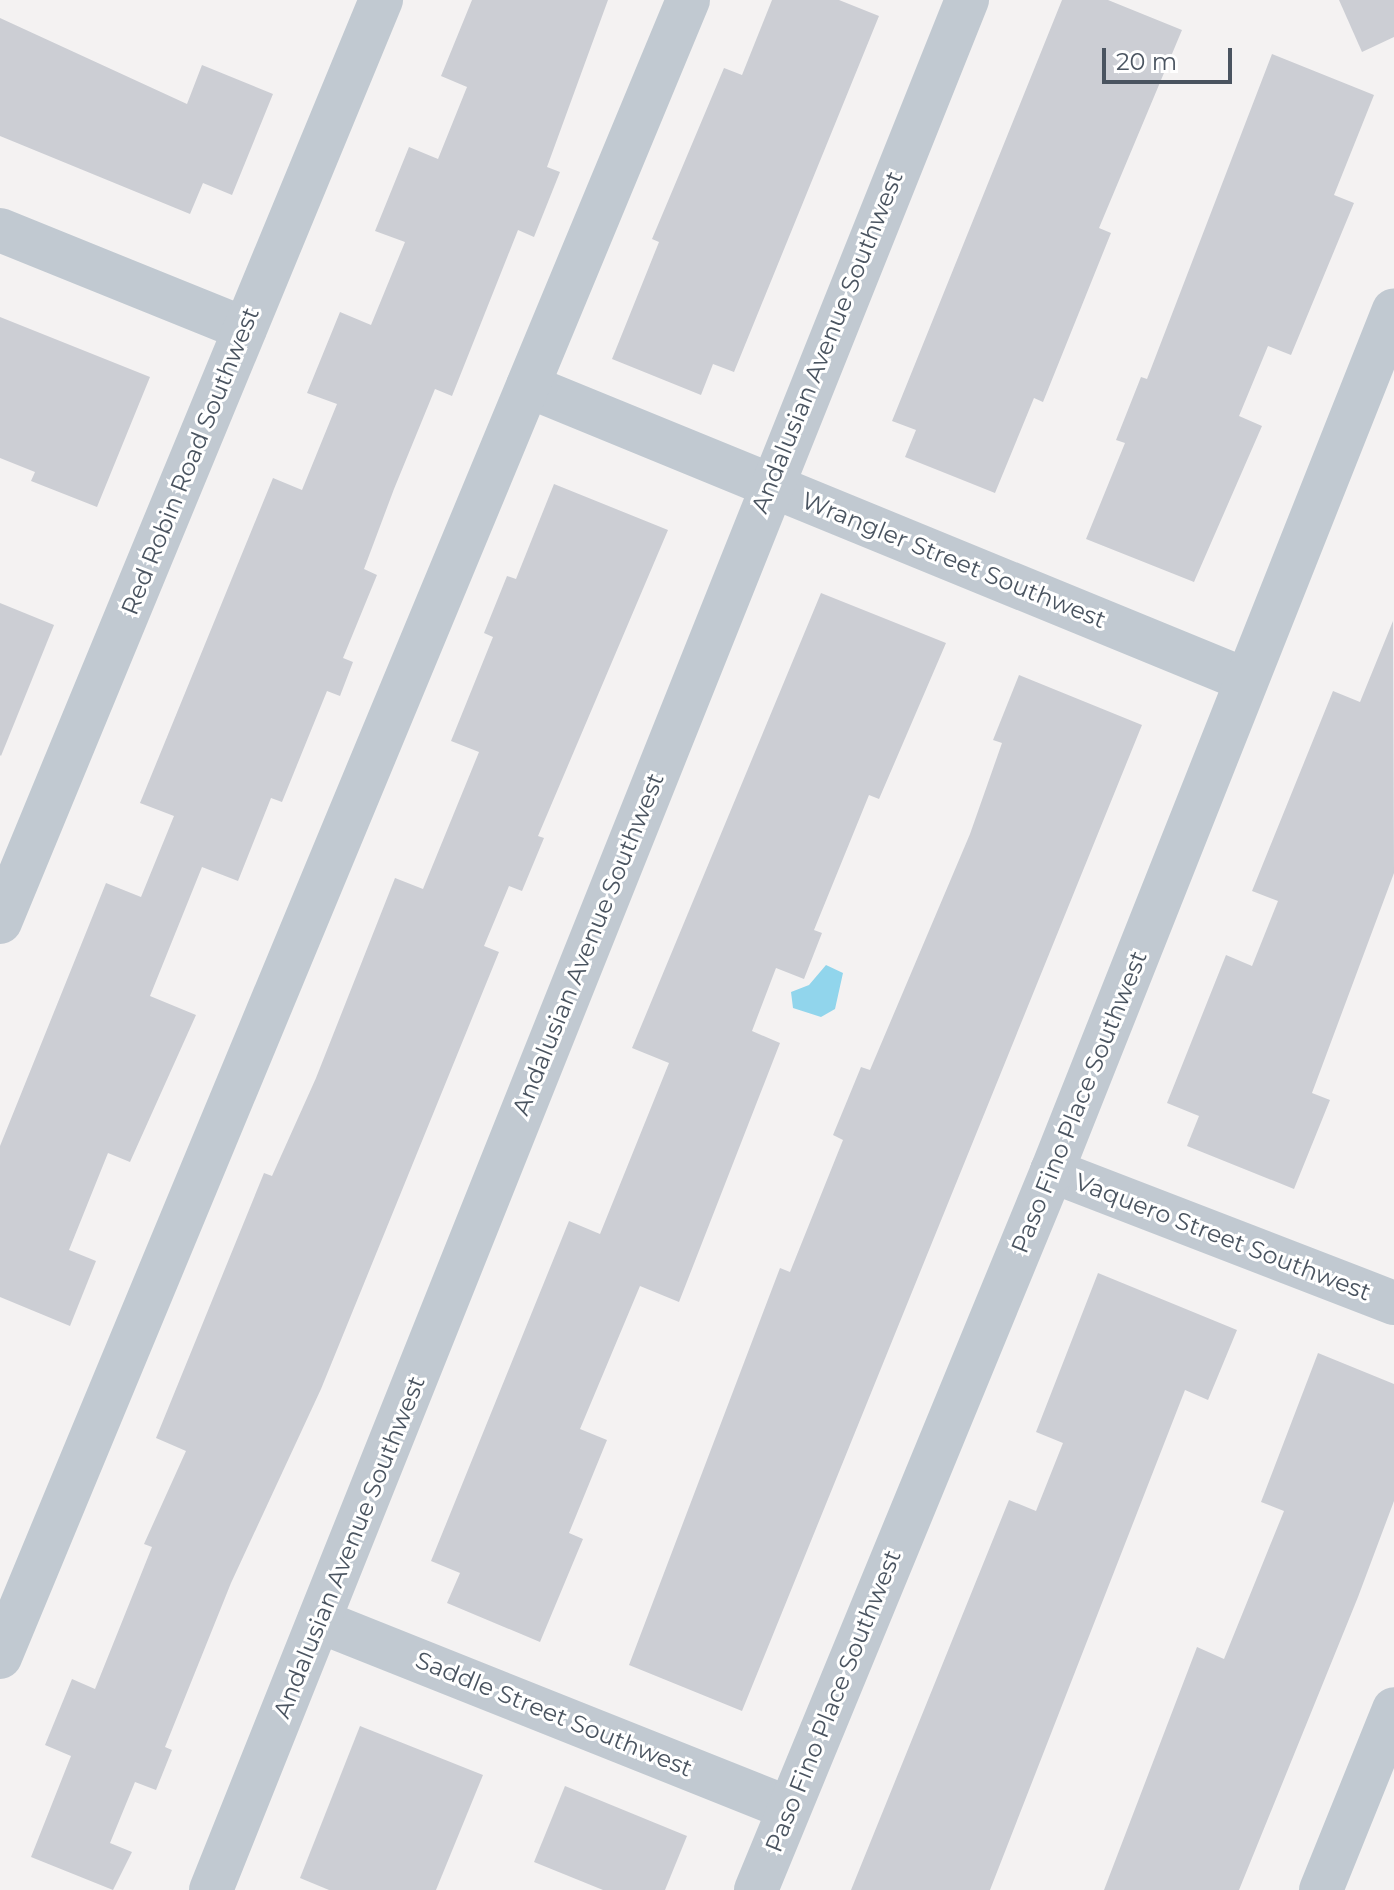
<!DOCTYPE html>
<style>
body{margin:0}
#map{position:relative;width:1394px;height:1890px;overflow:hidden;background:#f4f2f2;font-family:Montserrat,sans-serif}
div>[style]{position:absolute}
.water>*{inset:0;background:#91d5ec}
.building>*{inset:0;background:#ccced4}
.minor>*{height:44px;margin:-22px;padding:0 22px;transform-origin:22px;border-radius:22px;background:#c1c9d1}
span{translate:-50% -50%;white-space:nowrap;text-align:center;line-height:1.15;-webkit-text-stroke:6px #fff;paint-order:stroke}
.street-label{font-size:24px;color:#4a5460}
.scale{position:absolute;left:1102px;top:48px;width:130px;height:36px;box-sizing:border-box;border:4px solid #4a5460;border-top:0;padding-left:10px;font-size:24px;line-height:28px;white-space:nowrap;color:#4a5460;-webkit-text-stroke:6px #fff;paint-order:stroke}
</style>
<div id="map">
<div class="water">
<div style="clip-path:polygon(826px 965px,843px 973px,835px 1009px,821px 1017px,793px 1008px,791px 992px,809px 985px)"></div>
</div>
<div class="building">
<div style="clip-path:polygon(472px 0,608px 0,547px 167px,560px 172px,534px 237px,518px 230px,452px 396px,435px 389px,394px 489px,364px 569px,377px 575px,343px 658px,353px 662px,340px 696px,327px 691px,282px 802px,271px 798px,238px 881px,202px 867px,150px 996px,196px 1015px,130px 1162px,108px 1153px,69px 1250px,96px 1261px,70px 1326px,0 1297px,0 1146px,106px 883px,141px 897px,174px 816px,140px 803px,273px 478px,302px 490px,337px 404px,307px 393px,340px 312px,371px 325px,405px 242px,375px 231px,409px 147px,438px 159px,467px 87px,441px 76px)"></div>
<div style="clip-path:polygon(772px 0,839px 0,879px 16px,734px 372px,713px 364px,701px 395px,612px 359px,659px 242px,652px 239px,724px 68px,742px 75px)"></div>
<div style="clip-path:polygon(1062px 0,1108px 0,1182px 30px,1099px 228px,1111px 233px,1043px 402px,1034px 398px,995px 493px,905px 457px,916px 430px,892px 421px)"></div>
<div style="clip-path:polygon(1339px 0,1394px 0,1394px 37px,1362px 52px)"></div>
<div style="clip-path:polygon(0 18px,187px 104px,202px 65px,273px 94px,232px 195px,203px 183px,190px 214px,0 136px)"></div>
<div style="clip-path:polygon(1272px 54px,1374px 95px,1334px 195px,1354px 203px,1291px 355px,1268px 346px,1239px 416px,1262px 426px,1194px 582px,1086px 539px,1125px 443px,1116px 440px,1141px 377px,1147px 379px)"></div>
<div style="clip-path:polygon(0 317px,150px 377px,97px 507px,31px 481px,35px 472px,0 458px)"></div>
<div style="clip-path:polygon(554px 484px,668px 530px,538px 836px,544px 838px,522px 891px,509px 886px,484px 946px,499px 952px,321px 1389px,231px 1583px,165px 1747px,172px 1750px,156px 1790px,135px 1782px,110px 1843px,132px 1852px,113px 1890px,31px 1857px,71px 1756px,45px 1745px,72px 1679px,95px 1689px,152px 1547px,144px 1544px,186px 1451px,156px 1438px,264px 1173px,272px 1176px,316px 1078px,395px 878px,423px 889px,479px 752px,451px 741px,493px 637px,484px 633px,507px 576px,516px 579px)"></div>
<div style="clip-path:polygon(821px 593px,946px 643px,879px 799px,869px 795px,814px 930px,822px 933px,804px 979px,776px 968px,752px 1031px,780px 1043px,679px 1302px,640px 1286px,580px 1429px,607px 1440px,569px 1533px,583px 1539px,540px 1642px,447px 1603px,460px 1573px,431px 1561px,569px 1221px,600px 1234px,669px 1063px,632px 1048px)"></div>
<div style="clip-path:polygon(0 603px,54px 625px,1px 756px,0 755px)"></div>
<div style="clip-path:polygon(1393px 621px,1394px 873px,1312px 1093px,1330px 1100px,1294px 1189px,1187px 1146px,1199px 1116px,1167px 1103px,1226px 955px,1252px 966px,1278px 901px,1252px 891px,1333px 691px,1360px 702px)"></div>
<div style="clip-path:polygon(1019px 675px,1142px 725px,742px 1711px,629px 1665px,780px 1268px,790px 1272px,843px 1140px,833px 1135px,861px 1067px,870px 1070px,970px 834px,1002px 743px,993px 740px)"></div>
<div style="clip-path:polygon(1098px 1273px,1237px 1330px,1208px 1400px,1185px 1390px,990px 1890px,851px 1890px,1009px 1500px,1036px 1511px,1063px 1443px,1036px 1432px)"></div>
<div style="clip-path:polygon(1318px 1353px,1394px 1384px,1394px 1501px,1358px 1597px,1239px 1890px,1104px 1890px,1197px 1647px,1224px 1659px,1284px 1511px,1261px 1502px)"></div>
<div style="clip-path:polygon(360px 1726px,483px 1775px,436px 1890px,329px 1890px,300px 1878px)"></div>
<div style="clip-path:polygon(565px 1786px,687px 1836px,665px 1890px,603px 1890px,534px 1862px)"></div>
</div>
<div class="minor">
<div style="left:0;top:230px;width:264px;rotate:22deg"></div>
<div style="left:528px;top:386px;width:776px;rotate:22.27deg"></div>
<div style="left:0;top:922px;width:998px;rotate:-67.55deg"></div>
<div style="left:1052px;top:1171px;width:367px;rotate:21.1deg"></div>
<div style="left:319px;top:1621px;width:505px;rotate:21.74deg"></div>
<div style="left:0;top:1657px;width:1794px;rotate:-67.45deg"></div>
<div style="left:211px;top:1890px;width:2036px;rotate:-68.2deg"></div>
<div style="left:756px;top:1890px;width:778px;rotate:-67.62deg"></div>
<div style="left:1052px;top:1171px;width:926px;rotate:-68.34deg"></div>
<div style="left:1321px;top:1890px;width:195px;rotate:-68deg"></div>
</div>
<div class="street-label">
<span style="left:827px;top:342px;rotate:-68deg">Andalusian Avenue Southwest</span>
<span style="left:190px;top:461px;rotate:-68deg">Red Robin Road Southwest</span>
<span style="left:954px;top:560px;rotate:22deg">Wrangler Street Southwest</span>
<span style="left:588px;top:944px;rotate:-68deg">Andalusian Avenue Southwest</span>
<span style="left:1079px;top:1102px;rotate:-68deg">Paso Fino Place Southwest</span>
<span style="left:1223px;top:1237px;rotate:21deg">Vaquero Street Southwest</span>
<span style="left:349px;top:1547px;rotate:-68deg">Andalusian Avenue Southwest</span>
<span style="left:833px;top:1701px;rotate:-68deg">Paso Fino Place Southwest</span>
<span style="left:554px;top:1714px;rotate:22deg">Saddle Street Southwest</span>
</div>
<div class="scale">20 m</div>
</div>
